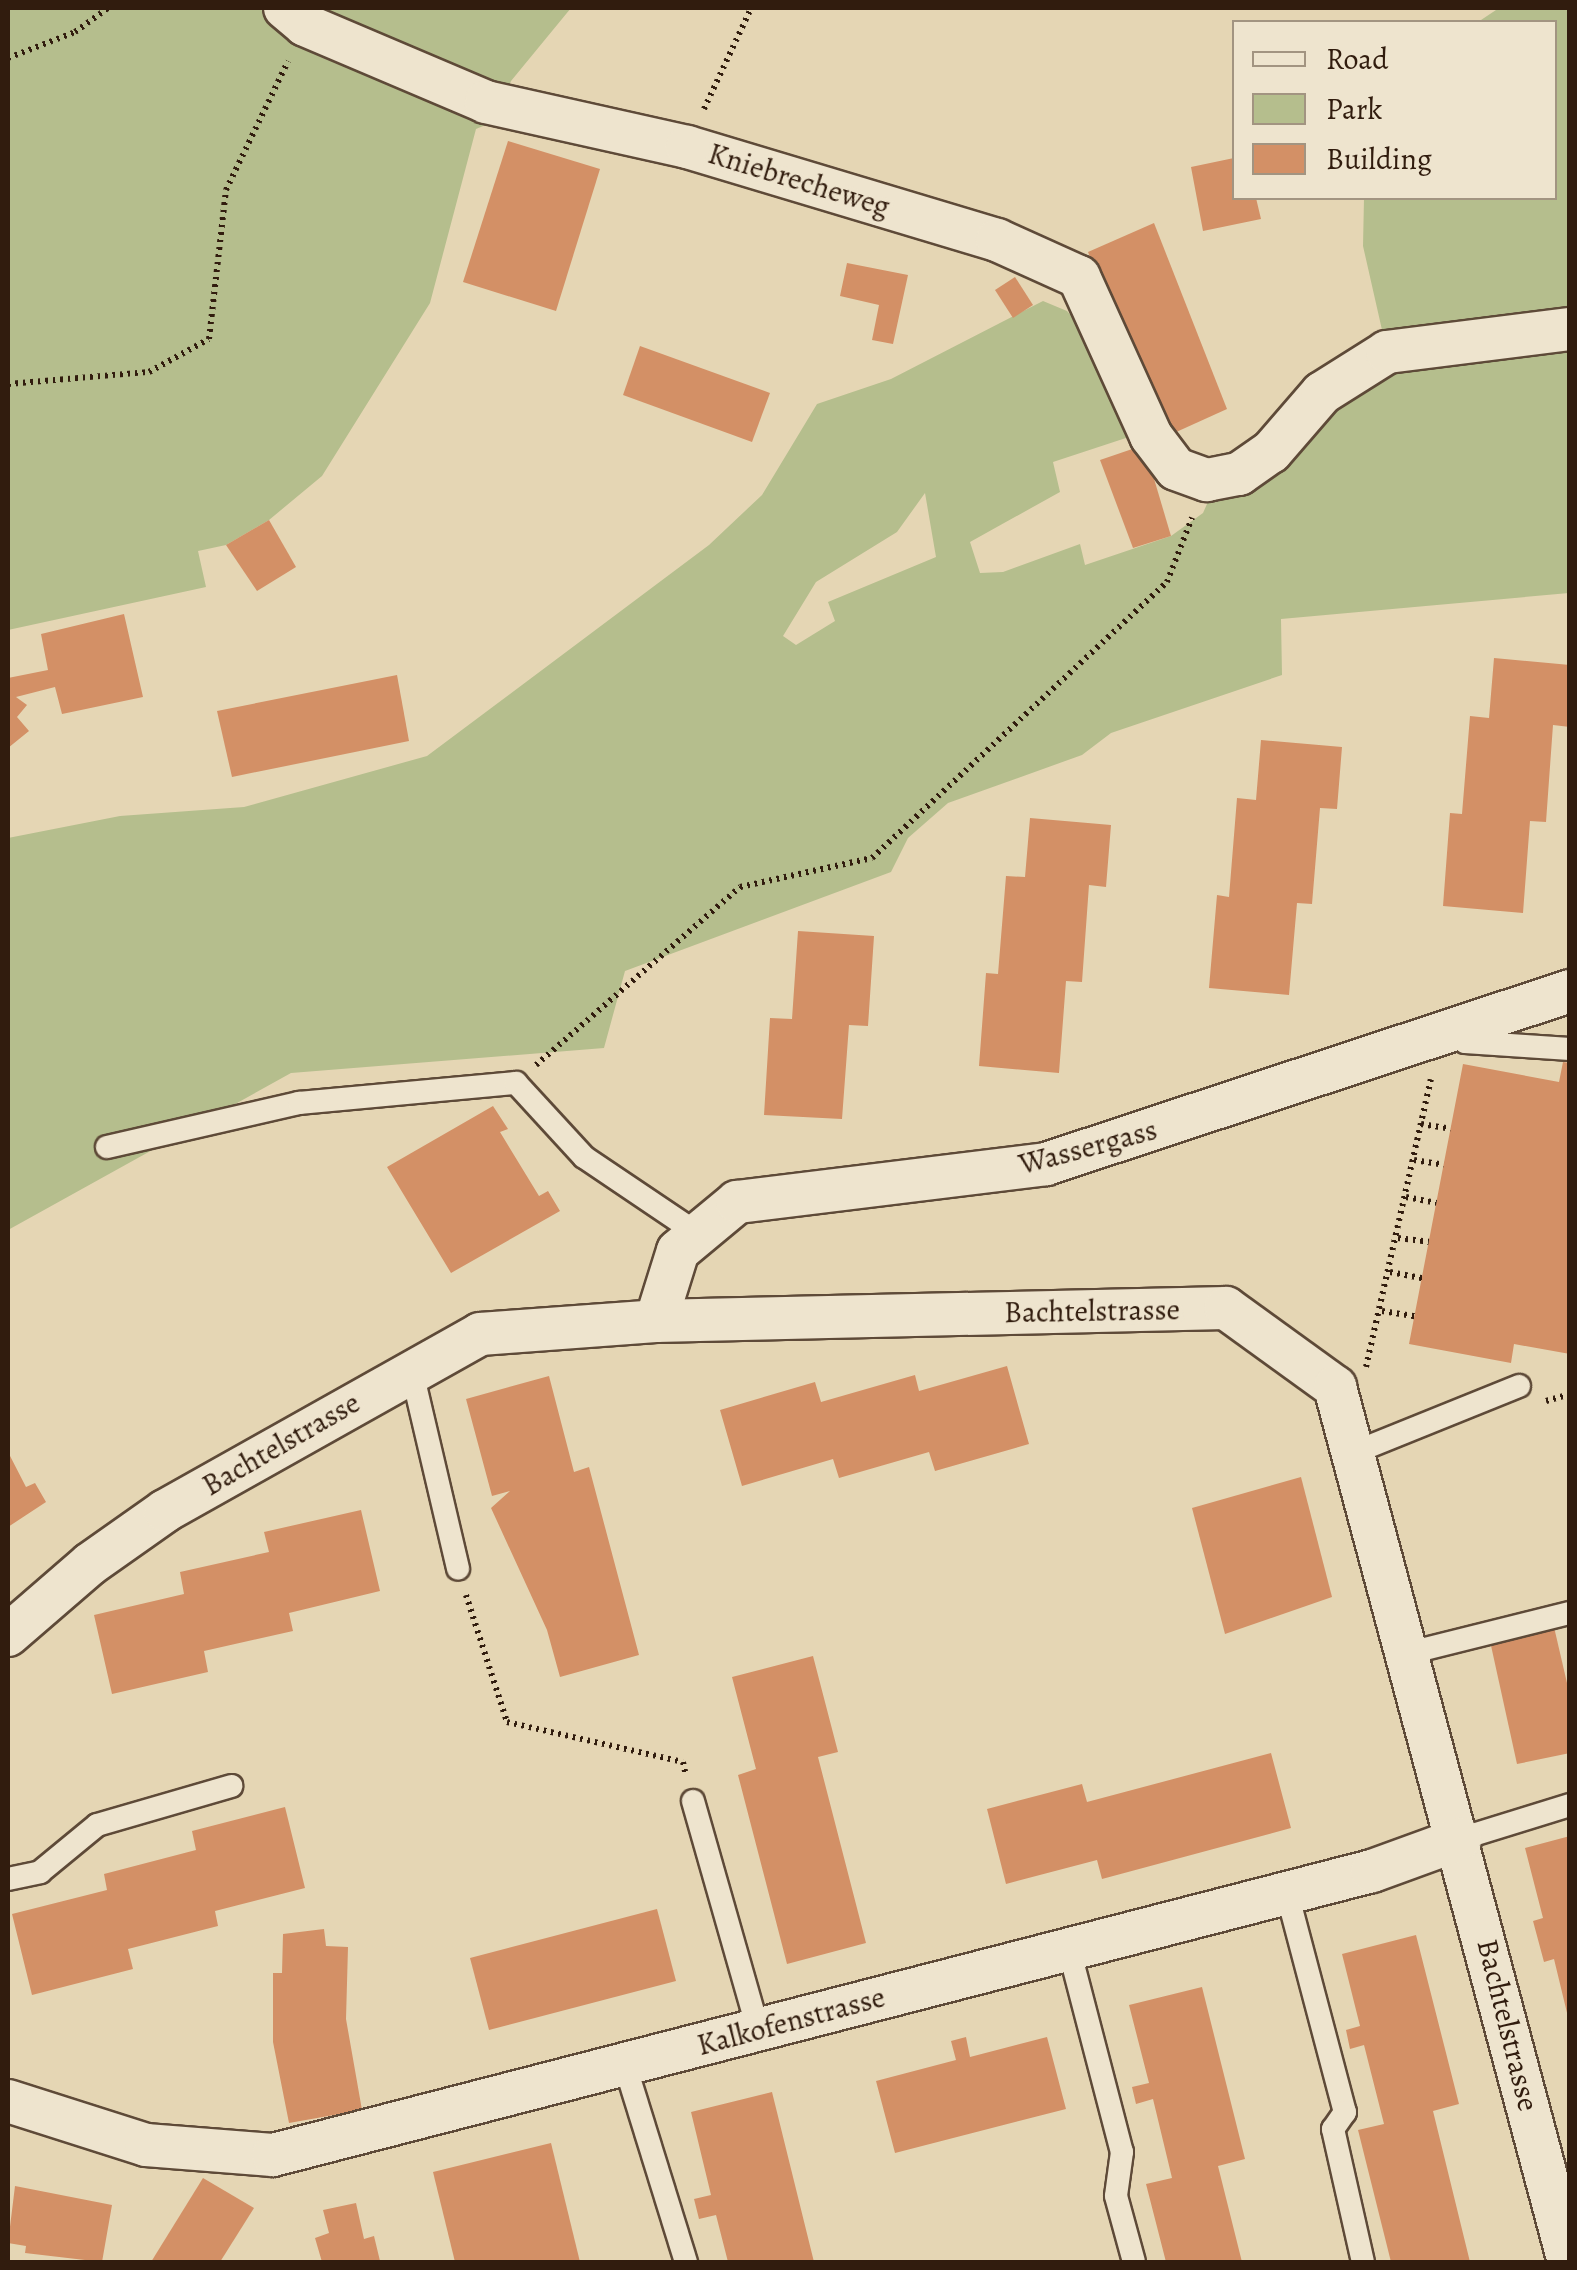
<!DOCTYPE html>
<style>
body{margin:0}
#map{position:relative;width:1577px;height:2270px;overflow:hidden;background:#e5d6b4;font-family:Alegreya,serif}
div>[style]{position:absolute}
.green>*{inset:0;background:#b5be8d}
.building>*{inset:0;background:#d39066}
.path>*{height:6px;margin-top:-3px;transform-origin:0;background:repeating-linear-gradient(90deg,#311c0e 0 2.5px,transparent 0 7.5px)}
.roads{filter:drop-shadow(2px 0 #5e4a38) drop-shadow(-2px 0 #5e4a38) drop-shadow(0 2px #5e4a38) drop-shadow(0 -2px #5e4a38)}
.service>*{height:22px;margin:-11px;padding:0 11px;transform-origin:11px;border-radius:11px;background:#eee4ce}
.minor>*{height:42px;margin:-21px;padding:0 21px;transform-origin:21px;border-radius:21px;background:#eee4ce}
span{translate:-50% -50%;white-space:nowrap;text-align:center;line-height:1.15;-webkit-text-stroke:8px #eee4ce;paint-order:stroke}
.street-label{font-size:30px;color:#311c0e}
.frame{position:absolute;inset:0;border:10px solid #311c0e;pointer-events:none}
.legend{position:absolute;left:1232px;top:20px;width:325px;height:180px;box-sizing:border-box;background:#eee4ce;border:2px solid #a29481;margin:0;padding:12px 18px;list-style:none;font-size:30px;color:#311c0e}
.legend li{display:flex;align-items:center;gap:20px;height:50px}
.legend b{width:50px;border:2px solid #a29481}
</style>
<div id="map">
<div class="green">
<div style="clip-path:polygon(8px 8px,571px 8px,511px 81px,495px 121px,476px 129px,430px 303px,322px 476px,269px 520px,226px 545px,198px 551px,206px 587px,8px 630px)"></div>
<div style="clip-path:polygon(evenodd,1499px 8px,1569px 8px,1569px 593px,1281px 619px,1282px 675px,1111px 733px,1082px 755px,948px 803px,908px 838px,891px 872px,625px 971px,604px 1048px,291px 1073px,8px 1230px,8px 838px,120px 816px,244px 807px,427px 756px,709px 545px,762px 495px,817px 404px,891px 379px,1043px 301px,1067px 311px,1087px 333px,1135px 435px,1053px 462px,1060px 492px,970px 542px,980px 573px,1003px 572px,1080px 544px,1085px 565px,1171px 536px,1203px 513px,1211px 495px,1387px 352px,1363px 246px,1364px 198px,1554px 198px,1554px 22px,1478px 22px,1499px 8px,925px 493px,936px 557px,828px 602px,835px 621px,796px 645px,783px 636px,816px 582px,897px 532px,925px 493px)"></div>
</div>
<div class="building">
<div style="clip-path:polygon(508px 141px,600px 169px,556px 311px,463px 282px)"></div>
<div style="clip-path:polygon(1234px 158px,1234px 198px,1256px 198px,1261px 219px,1203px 231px,1191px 167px)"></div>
<div style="clip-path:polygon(1154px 223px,1227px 409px,1163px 438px,1088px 252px)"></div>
<div style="clip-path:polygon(847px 263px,908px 275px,893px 344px,872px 340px,879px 305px,840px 296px)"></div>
<div style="clip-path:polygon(1015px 277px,1033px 305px,1013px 318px,995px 290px)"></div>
<div style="clip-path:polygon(640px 346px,770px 393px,752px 442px,623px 395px)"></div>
<div style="clip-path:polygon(1144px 445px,1171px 536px,1133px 548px,1100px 460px)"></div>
<div style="clip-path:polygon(269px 520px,296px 567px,257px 591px,226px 545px)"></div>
<div style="clip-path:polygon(124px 614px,143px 697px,62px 714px,55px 687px,16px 697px,27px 705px,17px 717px,29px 731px,8px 748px,8px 678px,48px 670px,41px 634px)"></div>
<div style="clip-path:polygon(1494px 658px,1570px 665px,1570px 727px,1553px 725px,1546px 822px,1530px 821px,1523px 913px,1443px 906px,1450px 813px,1462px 814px,1470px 716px,1489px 718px)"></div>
<div style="clip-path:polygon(397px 675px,409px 741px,232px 777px,217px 711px)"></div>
<div style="clip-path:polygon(1261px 740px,1342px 747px,1337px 809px,1320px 808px,1312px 904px,1297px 903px,1289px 995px,1209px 988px,1217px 895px,1229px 897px,1237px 798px,1256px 800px)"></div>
<div style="clip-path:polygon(1030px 818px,1111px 825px,1106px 887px,1089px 885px,1082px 982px,1066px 981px,1059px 1073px,979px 1066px,986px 973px,998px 974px,1006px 876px,1025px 877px)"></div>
<div style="clip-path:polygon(798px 931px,874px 936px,868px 1026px,849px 1025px,842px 1119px,764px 1115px,770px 1018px,792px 1019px)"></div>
<div style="clip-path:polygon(1563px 1062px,1570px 1063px,1570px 1354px,1514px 1344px,1511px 1363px,1409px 1344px,1463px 1064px,1559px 1082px)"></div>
<div style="clip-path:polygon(493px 1106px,508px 1129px,500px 1132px,539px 1196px,548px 1191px,560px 1211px,451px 1273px,387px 1167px)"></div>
<div style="clip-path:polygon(1007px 1366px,1029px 1444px,935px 1471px,929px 1452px,839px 1478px,833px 1459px,742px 1486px,720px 1410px,815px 1382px,821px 1402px,915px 1375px,919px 1391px)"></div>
<div style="clip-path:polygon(549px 1376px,574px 1472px,589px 1467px,639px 1655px,560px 1677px,547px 1630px,491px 1508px,510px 1491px,492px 1496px,466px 1399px)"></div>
<div style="clip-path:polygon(8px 1452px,26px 1487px,35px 1483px,46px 1502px,8px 1527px)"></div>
<div style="clip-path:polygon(1301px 1477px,1332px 1597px,1225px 1634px,1192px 1508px)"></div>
<div style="clip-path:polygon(361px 1510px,380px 1591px,289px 1613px,293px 1631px,204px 1651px,208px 1672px,112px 1694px,94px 1615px,184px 1594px,180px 1572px,269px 1552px,264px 1532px)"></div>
<div style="clip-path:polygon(1554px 1627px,1570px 1696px,1570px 1753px,1517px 1764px,1490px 1641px)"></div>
<div style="clip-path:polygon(813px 1656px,838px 1752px,818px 1757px,866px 1943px,787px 1964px,738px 1775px,756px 1769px,732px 1677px)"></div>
<div style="clip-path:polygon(1271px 1753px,1291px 1828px,1102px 1879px,1097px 1860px,1006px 1884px,987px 1809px,1082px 1784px,1087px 1802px)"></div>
<div style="clip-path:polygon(285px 1807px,305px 1888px,215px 1911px,218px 1926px,128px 1949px,133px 1969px,32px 1995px,12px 1914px,107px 1890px,104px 1874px,196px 1850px,192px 1831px)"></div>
<div style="clip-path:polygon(1570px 1836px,1570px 2017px,1568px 2017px,1554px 1959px,1544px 1962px,1533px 1921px,1543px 1918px,1525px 1848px)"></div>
<div style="clip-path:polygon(657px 1909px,676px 1981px,489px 2030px,470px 1958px)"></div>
<div style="clip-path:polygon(324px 1929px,326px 1946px,348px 1947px,346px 2019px,362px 2110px,289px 2123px,273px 2042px,273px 1973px,282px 1973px,283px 1934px)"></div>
<div style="clip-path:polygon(1416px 1935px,1459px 2104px,1433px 2111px,1470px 2262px,1391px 2262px,1358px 2130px,1384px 2124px,1364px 2045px,1350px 2049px,1346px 2030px,1360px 2026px,1342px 1954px)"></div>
<div style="clip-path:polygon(1202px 1987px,1245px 2159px,1218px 2166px,1242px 2262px,1166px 2262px,1146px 2184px,1172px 2178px,1153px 2099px,1136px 2104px,1132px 2087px,1149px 2083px,1129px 2005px)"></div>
<div style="clip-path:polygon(966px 2037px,970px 2057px,1047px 2037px,1066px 2109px,895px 2153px,876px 2081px,956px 2060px,951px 2041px)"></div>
<div style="clip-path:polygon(772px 2092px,814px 2262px,728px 2262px,716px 2215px,699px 2219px,694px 2199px,711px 2195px,691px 2112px)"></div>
<div style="clip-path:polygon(551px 2143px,580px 2262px,455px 2262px,433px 2172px)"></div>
<div style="clip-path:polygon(203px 2178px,254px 2208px,220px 2262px,151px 2262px)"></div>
<div style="clip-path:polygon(15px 2186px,112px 2205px,102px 2262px,25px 2253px,26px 2246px,8px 2243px)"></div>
<div style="clip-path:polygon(356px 2203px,364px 2239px,374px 2236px,380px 2261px,322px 2262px,315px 2238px,329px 2233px,323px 2210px)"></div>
</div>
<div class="path">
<div style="left:8px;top:58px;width:72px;rotate:-21.2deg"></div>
<div style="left:75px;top:32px;width:41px;rotate:-36deg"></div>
<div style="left:704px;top:109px;width:111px;rotate:-65deg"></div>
<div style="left:8px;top:384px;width:142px;rotate:-4.9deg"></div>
<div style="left:149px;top:372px;width:68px;rotate:-28.8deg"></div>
<div style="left:209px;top:339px;width:150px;rotate:-83.5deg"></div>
<div style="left:226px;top:190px;width:143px;rotate:-64.3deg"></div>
<div style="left:536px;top:1065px;width:271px;rotate:-41.1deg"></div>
<div style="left:740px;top:887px;width:135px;rotate:-12.4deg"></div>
<div style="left:872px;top:858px;width:404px;rotate:-43.1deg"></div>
<div style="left:1167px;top:582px;width:69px;rotate:-68.7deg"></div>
<div style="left:1421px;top:1124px;width:30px;rotate:9deg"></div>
<div style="left:1414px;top:1160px;width:30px;rotate:9deg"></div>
<div style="left:1406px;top:1197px;width:31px;rotate:11deg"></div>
<div style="left:1398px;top:1238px;width:31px;rotate:7deg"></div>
<div style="left:1390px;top:1272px;width:33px;rotate:11deg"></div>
<div style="left:1382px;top:1311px;width:33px;rotate:9deg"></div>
<div style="left:1366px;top:1367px;width:295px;rotate:-77.3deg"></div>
<div style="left:1546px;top:1401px;width:25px;rotate:-16deg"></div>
<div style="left:466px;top:1595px;width:133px;rotate:72.1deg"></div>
<div style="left:507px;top:1722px;width:180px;rotate:12.8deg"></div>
<div style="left:683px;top:1762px;width:14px;rotate:78deg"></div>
</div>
<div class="roads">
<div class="service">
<div style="left:1457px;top:1030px;width:14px;rotate:56deg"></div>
<div style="left:1465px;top:1042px;width:105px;rotate:3.8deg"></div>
<div style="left:107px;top:1147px;width:197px;rotate:-12.9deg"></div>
<div style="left:299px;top:1103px;width:218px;rotate:-5.3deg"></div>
<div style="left:516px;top:1083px;width:100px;rotate:47.4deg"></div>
<div style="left:584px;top:1157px;width:138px;rotate:34deg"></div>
<div style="left:411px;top:1368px;width:206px;rotate:76.8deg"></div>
<div style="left:1353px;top:1453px;width:179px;rotate:-22deg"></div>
<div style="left:1409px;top:1653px;width:166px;rotate:-14deg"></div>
<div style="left:693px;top:1801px;width:237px;rotate:74.1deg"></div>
<div style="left:1460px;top:1839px;width:115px;rotate:-17.2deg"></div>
<div style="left:8px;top:1879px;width:33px;rotate:-12deg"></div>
<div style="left:40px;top:1872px;width:74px;rotate:-39.5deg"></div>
<div style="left:97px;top:1825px;width:140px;rotate:-16.2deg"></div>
<div style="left:1287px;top:1893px;width:227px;rotate:75.2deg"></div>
<div style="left:1345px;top:2112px;width:21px;rotate:125deg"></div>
<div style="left:1333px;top:2129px;width:136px;rotate:77.3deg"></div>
<div style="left:1069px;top:1949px;width:210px;rotate:75.4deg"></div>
<div style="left:1122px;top:2152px;width:44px;rotate:97.8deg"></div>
<div style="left:1116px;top:2196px;width:68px;rotate:74.7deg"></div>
<div style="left:625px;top:2065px;width:206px;rotate:72.8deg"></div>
</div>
<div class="minor">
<div style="left:285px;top:8px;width:26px;rotate:40deg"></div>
<div style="left:305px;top:25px;width:197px;rotate:23deg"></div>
<div style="left:486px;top:102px;width:206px;rotate:12.6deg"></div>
<div style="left:687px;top:147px;width:324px;rotate:16.7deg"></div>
<div style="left:997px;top:240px;width:90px;rotate:24.3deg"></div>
<div style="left:1079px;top:277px;width:175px;rotate:65.6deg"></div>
<div style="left:1151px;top:436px;width:41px;rotate:52.9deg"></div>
<div style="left:1176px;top:469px;width:33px;rotate:20deg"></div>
<div style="left:1207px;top:480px;width:33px;rotate:-11deg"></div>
<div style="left:1239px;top:474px;width:39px;rotate:-35deg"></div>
<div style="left:1271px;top:452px;width:78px;rotate:-49.2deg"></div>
<div style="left:1322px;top:393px;width:77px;rotate:-32.2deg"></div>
<div style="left:1387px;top:352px;width:184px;rotate:-7.2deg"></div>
<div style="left:656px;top:1321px;width:73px;rotate:-72.6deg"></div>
<div style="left:678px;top:1251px;width:77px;rotate:-39.7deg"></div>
<div style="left:737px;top:1202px;width:311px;rotate:-7deg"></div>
<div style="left:1046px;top:1164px;width:552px;rotate:-18.27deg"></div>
<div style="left:8px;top:1635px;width:108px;rotate:-40.9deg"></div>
<div style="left:90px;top:1564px;width:92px;rotate:-35.2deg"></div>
<div style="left:165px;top:1511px;width:361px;rotate:-29.3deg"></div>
<div style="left:480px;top:1334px;width:176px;rotate:-4.2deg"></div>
<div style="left:656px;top:1321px;width:570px;rotate:-1.31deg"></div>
<div style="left:1226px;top:1308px;width:135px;rotate:35.9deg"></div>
<div style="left:1335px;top:1387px;width:906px;rotate:75.03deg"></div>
<div style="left:8px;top:2101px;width:145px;rotate:17.7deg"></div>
<div style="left:146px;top:2145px;width:127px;rotate:4.5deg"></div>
<div style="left:273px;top:2155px;width:1135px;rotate:-14.49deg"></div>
<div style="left:1372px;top:1871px;width:94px;rotate:-20deg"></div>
</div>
</div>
<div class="street-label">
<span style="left:799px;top:180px;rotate:17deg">Kniebrecheweg</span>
<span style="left:1088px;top:1147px;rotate:-15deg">Wassergass</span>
<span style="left:1092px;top:1311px;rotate:-1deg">Bachtelstrasse</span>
<span style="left:281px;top:1444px;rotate:-30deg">Bachtelstrasse</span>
<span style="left:791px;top:2021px;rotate:-15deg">Kalkofenstrasse</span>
<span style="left:1508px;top:2025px;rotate:76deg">Bachtelstrasse</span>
</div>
<div class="frame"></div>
<ul class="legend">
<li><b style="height:12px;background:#eee4ce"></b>Road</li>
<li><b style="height:28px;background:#b5be8d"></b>Park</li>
<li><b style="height:28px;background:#d39066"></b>Building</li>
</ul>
</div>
